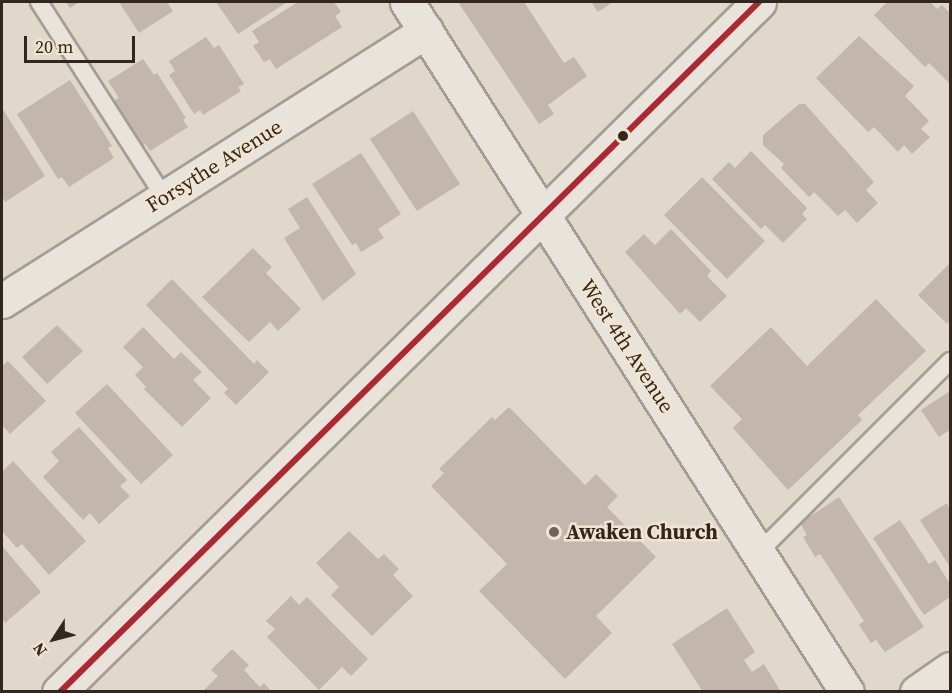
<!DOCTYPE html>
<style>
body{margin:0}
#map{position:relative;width:952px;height:693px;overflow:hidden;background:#e0d8cb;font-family:"Source Serif 4",serif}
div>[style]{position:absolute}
.building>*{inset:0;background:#c3b6ac}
.roads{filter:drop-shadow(2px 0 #a59d94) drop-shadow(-2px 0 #a59d94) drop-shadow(0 2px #a59d94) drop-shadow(0 -2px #a59d94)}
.service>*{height:16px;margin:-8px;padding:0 8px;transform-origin:8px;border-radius:8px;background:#e8e4dc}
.minor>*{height:33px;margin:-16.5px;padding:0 16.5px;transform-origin:16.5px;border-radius:16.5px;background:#e8e4dc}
.tertiary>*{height:33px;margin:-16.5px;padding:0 16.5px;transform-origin:16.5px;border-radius:16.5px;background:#e8e4dc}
.bus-1>*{height:6px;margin:-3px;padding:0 3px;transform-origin:3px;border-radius:3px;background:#af272f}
.dots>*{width:16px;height:16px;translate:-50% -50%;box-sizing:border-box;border:3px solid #f1e5d1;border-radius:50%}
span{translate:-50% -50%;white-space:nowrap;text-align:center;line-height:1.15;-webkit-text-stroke:5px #f1e5d1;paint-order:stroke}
.street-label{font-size:21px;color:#32261e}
.poi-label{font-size:21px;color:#32261e;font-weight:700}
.left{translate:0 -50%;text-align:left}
.frame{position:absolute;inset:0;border:3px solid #32261e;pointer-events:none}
.north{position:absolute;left:24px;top:609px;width:60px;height:60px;-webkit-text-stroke:4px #f1e5d1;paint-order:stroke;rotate:234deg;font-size:16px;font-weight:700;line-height:24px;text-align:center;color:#32261e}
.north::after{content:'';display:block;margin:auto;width:21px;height:27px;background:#32261e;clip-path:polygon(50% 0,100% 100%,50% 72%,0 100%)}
.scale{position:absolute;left:24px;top:36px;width:111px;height:27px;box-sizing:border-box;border:3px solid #32261e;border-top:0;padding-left:8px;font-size:18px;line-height:21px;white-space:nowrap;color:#32261e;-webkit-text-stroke:4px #f1e5d1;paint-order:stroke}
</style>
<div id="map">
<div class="building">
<div style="clip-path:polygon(66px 2px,79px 2px,70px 8px)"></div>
<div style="clip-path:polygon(119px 2px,167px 2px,173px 11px,139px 33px)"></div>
<div style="clip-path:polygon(216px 2px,287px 2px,238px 34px)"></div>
<div style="clip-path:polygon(298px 2px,334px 2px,341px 12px,335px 16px,342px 27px,276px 69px,270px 59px,264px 62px,253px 46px,259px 42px,252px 31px)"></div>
<div style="clip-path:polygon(458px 2px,524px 2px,564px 63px,574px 57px,587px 76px,548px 105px,554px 114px,539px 124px)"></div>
<div style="clip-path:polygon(591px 2px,613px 2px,598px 12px)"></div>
<div style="clip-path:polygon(887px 2px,930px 2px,937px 9px,942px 5px,950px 13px,950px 84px,929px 63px,925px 67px,874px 15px)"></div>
<div style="clip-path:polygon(859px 36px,914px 86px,905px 96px,929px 121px,921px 129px,930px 137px,912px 154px,904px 145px,898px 152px,874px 127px,868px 132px,816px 78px)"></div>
<div style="clip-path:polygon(206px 37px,214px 48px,219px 45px,244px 84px,238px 87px,241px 91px,203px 115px,200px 110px,194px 114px,169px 75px,175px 71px,169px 61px)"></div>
<div style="clip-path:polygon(143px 59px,154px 75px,157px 73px,186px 118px,183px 120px,188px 127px,150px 151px,145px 144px,141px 146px,113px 101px,119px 98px,108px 81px)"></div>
<div style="clip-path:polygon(70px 80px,112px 146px,108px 148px,114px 158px,69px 187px,62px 177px,58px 179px,17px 114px)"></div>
<div style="clip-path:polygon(799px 104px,805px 104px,874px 182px,866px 190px,878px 203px,857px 223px,845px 210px,838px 216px,814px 192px,809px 197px,781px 168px,784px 164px,763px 145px,763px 135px)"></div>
<div style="clip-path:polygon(2px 108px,45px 176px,5px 202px,2px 197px)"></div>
<div style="clip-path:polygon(413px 111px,460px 184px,417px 211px,370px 139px)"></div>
<div style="clip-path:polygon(751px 151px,807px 208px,802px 214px,807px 219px,783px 243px,765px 225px,761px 229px,712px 179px,729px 162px,735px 168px)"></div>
<div style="clip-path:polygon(361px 153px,401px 214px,378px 229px,384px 238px,361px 252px,356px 243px,352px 245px,312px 184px)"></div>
<div style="clip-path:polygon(702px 177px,765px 241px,727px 279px,664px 215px)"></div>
<div style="clip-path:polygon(307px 197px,356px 274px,323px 301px,284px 238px,300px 228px,288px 209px)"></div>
<div style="clip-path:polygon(671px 229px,711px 271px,707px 276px,727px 296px,700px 322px,686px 308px,680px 314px,625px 252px,644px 234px,655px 245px)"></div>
<div style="clip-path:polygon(253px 248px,272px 267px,266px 273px,301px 309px,278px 331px,270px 322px,249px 342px,202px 297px)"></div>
<div style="clip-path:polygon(950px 263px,950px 320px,947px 324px,918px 295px)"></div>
<div style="clip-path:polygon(172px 279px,254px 364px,257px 360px,269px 372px,236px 405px,224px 393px,228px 389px,146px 305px)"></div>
<div style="clip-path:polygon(876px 299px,926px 351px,858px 415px,862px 420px,788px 490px,733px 428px,742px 419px,710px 386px,771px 327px,807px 366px)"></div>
<div style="clip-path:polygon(57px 325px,83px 351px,47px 384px,22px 357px)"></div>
<div style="clip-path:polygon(143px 327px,174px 359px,181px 352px,202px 372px,193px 380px,211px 398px,182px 427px,144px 389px,146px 387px,135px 375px,143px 367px,123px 347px)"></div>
<div style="clip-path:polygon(8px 361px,46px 401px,10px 434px,2px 425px,2px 366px)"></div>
<div style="clip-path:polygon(107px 384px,173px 455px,141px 484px,75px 413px)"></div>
<div style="clip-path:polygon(950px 391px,950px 430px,939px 437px,921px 410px)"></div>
<div style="clip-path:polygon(509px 407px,585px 485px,596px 474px,618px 496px,607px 507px,656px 557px,596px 616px,612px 633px,565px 679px,479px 591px,507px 564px,431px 486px,444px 473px,439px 469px,492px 417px,495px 420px)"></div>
<div style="clip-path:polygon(79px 427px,127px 480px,120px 486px,130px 496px,99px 524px,90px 513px,83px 520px,43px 477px,59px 461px,51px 452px)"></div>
<div style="clip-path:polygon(13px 461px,86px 541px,49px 575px,22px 544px,17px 548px,2px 531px,2px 472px)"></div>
<div style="clip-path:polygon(839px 497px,924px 627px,885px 652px,876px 640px,871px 643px,859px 625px,864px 621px,820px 554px,815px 557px,803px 537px,807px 535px,800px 523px)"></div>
<div style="clip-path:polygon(947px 503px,950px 509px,950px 567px,920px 520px)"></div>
<div style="clip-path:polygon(900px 520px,929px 564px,935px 560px,950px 584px,950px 597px,924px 615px,873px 538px)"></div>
<div style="clip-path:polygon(349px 531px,378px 559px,384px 554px,399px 569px,393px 575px,413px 596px,372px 636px,331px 595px,339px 587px,316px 563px)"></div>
<div style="clip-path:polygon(2px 546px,41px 592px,5px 623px,2px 618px)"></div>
<div style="clip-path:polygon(291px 596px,299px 605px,307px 597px,368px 659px,351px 676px,342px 667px,319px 690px,267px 637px,275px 629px,266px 621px)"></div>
<div style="clip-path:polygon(727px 608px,755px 652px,744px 660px,752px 672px,764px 664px,781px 692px,703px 692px,672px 644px)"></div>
<div style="clip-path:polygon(232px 649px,249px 665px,244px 670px,260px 687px,264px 683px,272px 692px,202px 692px,218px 676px,211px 670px)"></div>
</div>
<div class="roads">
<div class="service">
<div style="left:39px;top:2px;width:232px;rotate:57.3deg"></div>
<div style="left:759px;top:552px;width:270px;rotate:-45deg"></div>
</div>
<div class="minor">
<div style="left:407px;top:2px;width:818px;rotate:57.48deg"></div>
<div style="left:2px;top:301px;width:503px;rotate:-32.49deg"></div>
<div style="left:917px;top:692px;width:40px;rotate:-34.9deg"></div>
</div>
<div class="tertiary">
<div style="left:59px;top:692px;width:983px;rotate:-44.59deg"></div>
</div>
</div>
<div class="bus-1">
<div style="left:60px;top:692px;width:982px;rotate:-44.63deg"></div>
</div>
<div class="dots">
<div style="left:623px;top:136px;background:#32261e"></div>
<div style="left:554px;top:532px;background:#6f645b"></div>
</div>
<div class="street-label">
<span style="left:214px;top:166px;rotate:-32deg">Forsythe Avenue</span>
<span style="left:627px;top:346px;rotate:57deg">West 4th Avenue</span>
</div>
<div class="poi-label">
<span class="left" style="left:566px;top:532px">Awaken Church</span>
</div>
<div class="frame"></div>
<div class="north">N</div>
<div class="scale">20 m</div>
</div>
